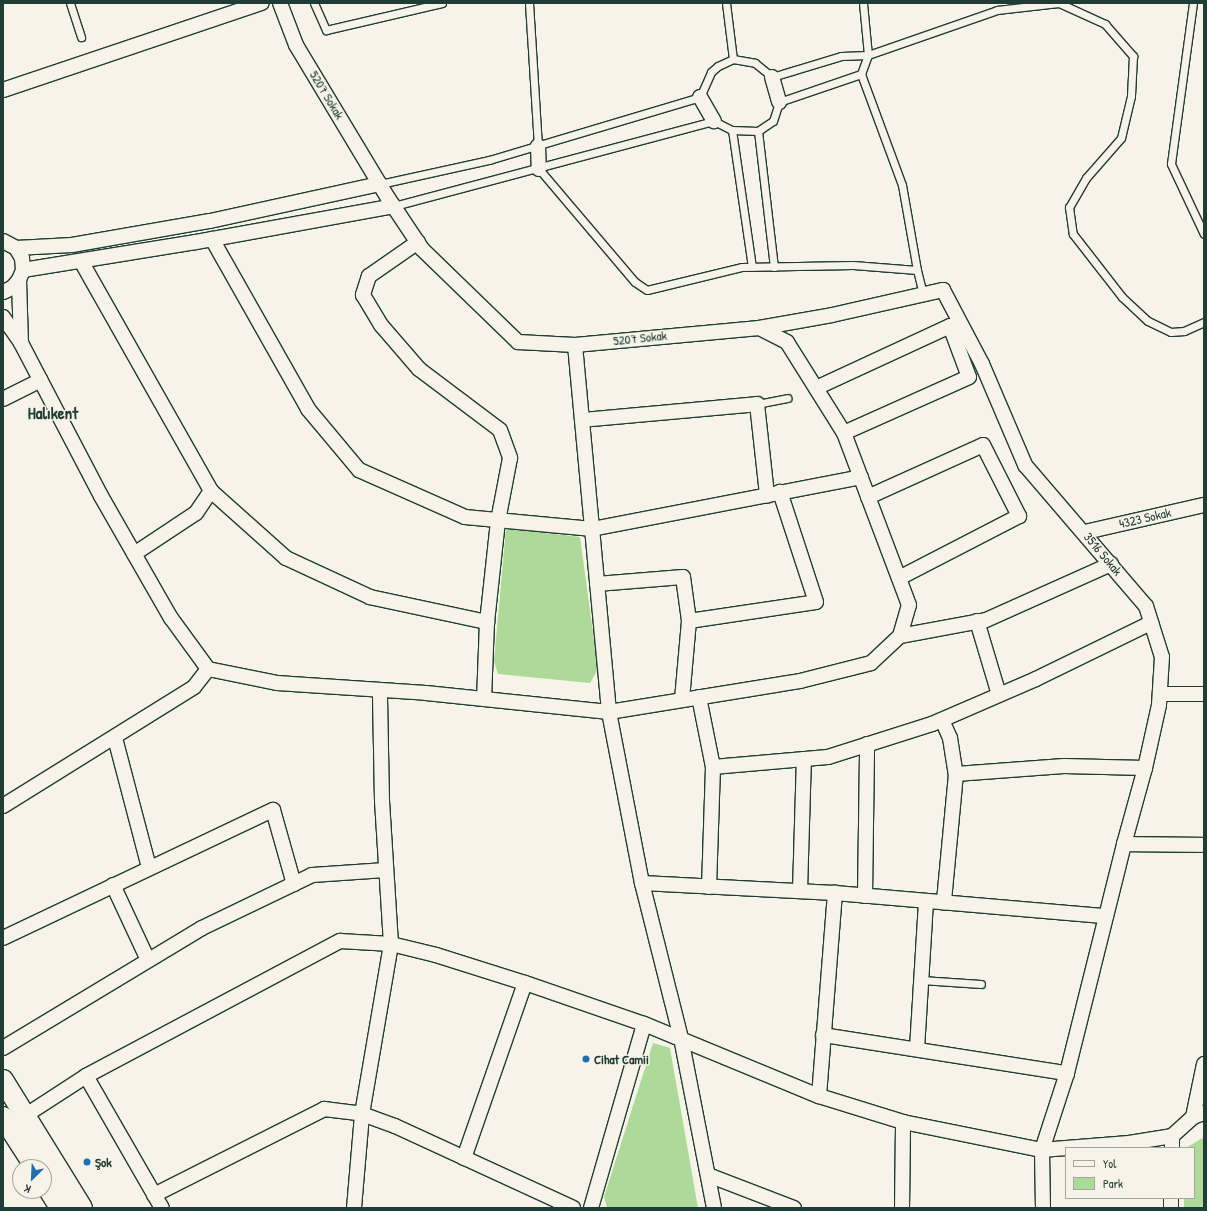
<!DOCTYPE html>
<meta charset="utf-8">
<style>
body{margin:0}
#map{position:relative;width:1207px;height:1211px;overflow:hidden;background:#f7f3e8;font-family:"Patrick Hand",sans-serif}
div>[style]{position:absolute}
.green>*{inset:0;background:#aeda99}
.roads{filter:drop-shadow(1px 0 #1f3d34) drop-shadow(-1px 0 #1f3d34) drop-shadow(0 1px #1f3d34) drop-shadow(0 -1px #1f3d34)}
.lane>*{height:7px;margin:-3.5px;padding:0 3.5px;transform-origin:3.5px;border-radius:3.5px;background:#f7f3e8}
.street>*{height:14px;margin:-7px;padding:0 7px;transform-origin:7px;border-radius:7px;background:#f7f3e8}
.secondary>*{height:20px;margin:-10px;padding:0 10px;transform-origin:10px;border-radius:10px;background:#f7f3e8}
.dots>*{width:11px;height:11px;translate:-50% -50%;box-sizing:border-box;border:2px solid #f7f3e8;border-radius:50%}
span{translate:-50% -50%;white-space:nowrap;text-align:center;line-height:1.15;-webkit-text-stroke:3px #f7f3e8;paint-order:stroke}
.street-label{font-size:13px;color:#1f3d34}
.poi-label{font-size:13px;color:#1f3d34;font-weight:700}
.left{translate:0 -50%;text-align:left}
.district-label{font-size:17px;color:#1f3d34;font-weight:700}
.frame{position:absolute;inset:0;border:4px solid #1f3d34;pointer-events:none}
.legend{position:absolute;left:1065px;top:1147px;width:130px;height:52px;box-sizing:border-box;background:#f7f3e8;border:1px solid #a1aaa0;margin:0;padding:5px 7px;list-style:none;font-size:12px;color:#1f3d34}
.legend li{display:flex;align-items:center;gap:8px;height:20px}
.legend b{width:20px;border:1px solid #a1aaa0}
.north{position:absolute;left:12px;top:1159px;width:40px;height:40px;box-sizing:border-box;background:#f7f3e8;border:1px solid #a1aaa0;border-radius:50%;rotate:204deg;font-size:11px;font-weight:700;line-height:16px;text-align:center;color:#1f3d34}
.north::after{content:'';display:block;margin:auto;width:14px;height:18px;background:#1f6fb2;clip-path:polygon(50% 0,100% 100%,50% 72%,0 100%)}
</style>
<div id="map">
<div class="green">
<div style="clip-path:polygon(506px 528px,580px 537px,598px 669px,590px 683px,498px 674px,494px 661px)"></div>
<div style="clip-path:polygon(653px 1043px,670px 1048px,698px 1208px,607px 1208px,604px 1197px)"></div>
<div style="clip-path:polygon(1204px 1137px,1204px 1208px,1184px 1208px,1184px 1198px,1194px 1198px,1194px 1148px,1186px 1148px)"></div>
</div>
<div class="roads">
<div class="lane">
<div style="left:70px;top:3px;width:36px;rotate:72deg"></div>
<div style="left:314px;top:3px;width:30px;rotate:66deg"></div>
<div style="left:326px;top:30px;width:119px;rotate:-13.1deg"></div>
<div style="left:529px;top:3px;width:143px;rotate:86.4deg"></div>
<div style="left:726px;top:3px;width:56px;rotate:82.9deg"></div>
<div style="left:1193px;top:3px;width:162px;rotate:97.8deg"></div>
<div style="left:1171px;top:164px;width:77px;rotate:64.8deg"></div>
<div style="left:732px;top:130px;width:138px;rotate:81.7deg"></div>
<div style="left:758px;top:131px;width:137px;rotate:83.3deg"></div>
<div style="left:539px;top:169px;width:148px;rotate:49.7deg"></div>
<div style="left:635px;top:282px;width:14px;rotate:34deg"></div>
<div style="left:647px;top:290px;width:98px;rotate:-13.6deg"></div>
<div style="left:742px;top:267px;width:111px;rotate:-1deg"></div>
<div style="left:853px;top:265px;width:64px;rotate:4.5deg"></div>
<div style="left:917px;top:270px;width:86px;rotate:-100deg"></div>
<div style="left:902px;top:185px;width:118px;rotate:-110.3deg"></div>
<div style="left:380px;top:184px;width:112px;rotate:-12.4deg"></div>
<div style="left:489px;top:160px;width:220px;rotate:-16.6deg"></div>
<div style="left:700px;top:97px;width:27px;rotate:-66deg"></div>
<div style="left:711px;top:72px;width:9px;rotate:-41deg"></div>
<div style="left:718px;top:66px;width:17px;rotate:-25deg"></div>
<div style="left:733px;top:59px;width:22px;rotate:10deg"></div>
<div style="left:755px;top:63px;width:22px;rotate:39deg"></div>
<div style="left:772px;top:77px;width:72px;rotate:-16.9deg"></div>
<div style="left:841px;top:56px;width:27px;rotate:-2deg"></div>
<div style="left:868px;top:55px;width:52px;rotate:-95.5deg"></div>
<div style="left:394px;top:206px;width:331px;rotate:-14.9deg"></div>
<div style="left:714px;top:121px;width:20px;rotate:27deg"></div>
<div style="left:732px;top:130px;width:26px;rotate:2deg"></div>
<div style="left:758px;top:131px;width:18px;rotate:-34deg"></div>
<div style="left:773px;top:121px;width:20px;rotate:-72deg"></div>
<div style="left:779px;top:102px;width:87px;rotate:-18.9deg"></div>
<div style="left:861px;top:74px;width:20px;rotate:-70deg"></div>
<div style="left:868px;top:55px;width:137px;rotate:-19.2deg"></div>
<div style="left:997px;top:10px;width:62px;rotate:-6.4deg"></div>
<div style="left:1059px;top:3px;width:51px;rotate:24.5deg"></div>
<div style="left:1105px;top:24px;width:43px;rotate:48.8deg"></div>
<div style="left:1133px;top:56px;width:40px;rotate:92.9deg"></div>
<div style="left:1131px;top:96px;width:43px;rotate:103.4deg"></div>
<div style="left:1121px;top:138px;width:53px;rotate:131.2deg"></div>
<div style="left:1086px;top:178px;width:34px;rotate:120deg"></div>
<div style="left:1069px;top:207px;width:27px;rotate:82deg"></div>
<div style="left:1073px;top:234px;width:80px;rotate:52.1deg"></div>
<div style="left:1122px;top:297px;width:35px;rotate:43deg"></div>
<div style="left:1148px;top:321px;width:25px;rotate:26deg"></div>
<div style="left:1171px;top:332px;width:13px;rotate:-4deg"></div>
<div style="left:1184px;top:331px;width:22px;rotate:-24deg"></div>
<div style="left:917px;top:270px;width:25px;rotate:76deg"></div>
<div style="left:757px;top:404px;width:31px;rotate:-11deg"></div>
<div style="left:921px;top:980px;width:60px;rotate:3.8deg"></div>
</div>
<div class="street">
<div style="left:280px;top:3px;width:45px;rotate:69.1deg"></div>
<div style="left:296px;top:45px;width:179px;rotate:59deg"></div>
<div style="left:388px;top:198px;width:61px;rotate:56.3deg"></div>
<div style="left:422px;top:249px;width:134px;rotate:44.1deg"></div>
<div style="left:518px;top:342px;width:57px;rotate:3deg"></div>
<div style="left:575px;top:345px;width:185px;rotate:-5.3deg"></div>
<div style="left:759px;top:328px;width:74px;rotate:-10.1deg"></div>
<div style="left:832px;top:315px;width:114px;rotate:-12.7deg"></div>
<div style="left:943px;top:290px;width:84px;rotate:62.2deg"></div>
<div style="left:982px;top:364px;width:110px;rotate:66.9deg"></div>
<div style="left:1025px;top:465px;width:186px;rotate:49.4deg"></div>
<div style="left:1146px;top:606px;width:53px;rotate:72.6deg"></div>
<div style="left:1162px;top:657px;width:48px;rotate:93.6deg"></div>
<div style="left:1159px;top:705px;width:65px;rotate:102.5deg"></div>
<div style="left:1145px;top:768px;width:79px;rotate:105.4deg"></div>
<div style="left:772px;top:77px;width:26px;rotate:74deg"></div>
<div style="left:3px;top:90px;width:273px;rotate:-18.6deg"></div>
<div style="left:700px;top:97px;width:28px;rotate:60deg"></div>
<div style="left:538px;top:146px;width:23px;rotate:88deg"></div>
<div style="left:212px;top:239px;width:195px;rotate:60.5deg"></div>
<div style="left:308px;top:409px;width:80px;rotate:50.1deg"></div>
<div style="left:359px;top:470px;width:116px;rotate:23.9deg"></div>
<div style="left:465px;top:517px;width:128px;rotate:5.4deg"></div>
<div style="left:592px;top:529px;width:274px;rotate:-10.9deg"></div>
<div style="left:3px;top:241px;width:15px;rotate:28deg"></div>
<div style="left:16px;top:248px;width:12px;rotate:59deg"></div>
<div style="left:22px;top:258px;width:12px;rotate:85deg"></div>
<div style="left:23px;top:270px;width:11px;rotate:112deg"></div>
<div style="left:19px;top:280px;width:63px;rotate:88.2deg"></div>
<div style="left:418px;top:242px;width:60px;rotate:145.2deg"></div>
<div style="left:369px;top:276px;width:20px;rotate:108deg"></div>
<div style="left:363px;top:295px;width:35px;rotate:59deg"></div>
<div style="left:381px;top:325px;width:58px;rotate:49.2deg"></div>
<div style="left:419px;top:369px;width:101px;rotate:37deg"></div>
<div style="left:500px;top:430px;width:30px;rotate:70deg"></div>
<div style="left:510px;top:458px;width:64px;rotate:100.8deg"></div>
<div style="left:498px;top:521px;width:102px;rotate:96.2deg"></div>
<div style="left:487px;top:622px;width:77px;rotate:92.2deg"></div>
<div style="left:16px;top:248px;width:56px;rotate:-3.1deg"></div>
<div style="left:72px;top:245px;width:140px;rotate:-9.9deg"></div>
<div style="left:210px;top:221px;width:174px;rotate:-12.3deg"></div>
<div style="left:81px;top:261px;width:264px;rotate:60.5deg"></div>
<div style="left:211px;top:491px;width:101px;rotate:41.8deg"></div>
<div style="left:286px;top:558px;width:93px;rotate:24.9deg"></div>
<div style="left:370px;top:597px;width:120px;rotate:12.1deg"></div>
<div style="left:23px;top:270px;width:175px;rotate:-9.2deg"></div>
<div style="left:196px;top:242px;width:201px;rotate:-10.3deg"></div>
<div style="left:3px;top:292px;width:10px;rotate:-24deg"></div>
<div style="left:12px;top:288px;width:11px;rotate:-49deg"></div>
<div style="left:3px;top:317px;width:32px;rotate:55deg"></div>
<div style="left:21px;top:343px;width:173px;rotate:62.4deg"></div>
<div style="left:101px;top:496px;width:141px;rotate:60.2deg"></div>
<div style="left:171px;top:618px;width:63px;rotate:54deg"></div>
<div style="left:208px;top:669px;width:70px;rotate:11.5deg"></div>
<div style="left:277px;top:683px;width:149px;rotate:3.8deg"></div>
<div style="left:426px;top:693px;width:184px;rotate:5.9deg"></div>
<div style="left:609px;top:712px;width:193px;rotate:-9.2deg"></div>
<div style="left:800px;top:681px;width:73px;rotate:-14.2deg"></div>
<div style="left:871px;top:663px;width:40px;rotate:-43deg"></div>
<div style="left:900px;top:636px;width:32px;rotate:-74deg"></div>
<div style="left:909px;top:605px;width:184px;rotate:-110.7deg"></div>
<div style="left:844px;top:433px;width:107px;rotate:-122.1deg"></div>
<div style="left:787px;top:342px;width:31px;rotate:-153deg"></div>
<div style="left:575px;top:345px;width:369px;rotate:84.7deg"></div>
<div style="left:609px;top:712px;width:174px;rotate:79.1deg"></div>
<div style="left:642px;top:883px;width:160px;rotate:75.9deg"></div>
<div style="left:681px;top:1038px;width:173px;rotate:79deg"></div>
<div style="left:816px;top:388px;width:148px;rotate:-24.8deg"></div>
<div style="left:950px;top:326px;width:54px;rotate:69.6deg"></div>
<div style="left:969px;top:377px;width:137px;rotate:155.9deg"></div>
<div style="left:3px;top:399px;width:42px;rotate:-26.6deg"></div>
<div style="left:582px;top:420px;width:176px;rotate:-5.2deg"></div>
<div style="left:757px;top:404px;width:92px;rotate:83.7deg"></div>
<div style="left:868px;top:497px;width:126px;rotate:-24.3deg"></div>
<div style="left:983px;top:445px;width:80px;rotate:63.1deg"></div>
<div style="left:1019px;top:516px;width:135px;rotate:152.7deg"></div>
<div style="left:1085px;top:532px;width:122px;rotate:-12.8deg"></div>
<div style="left:134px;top:554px;width:74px;rotate:-33.5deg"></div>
<div style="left:196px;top:513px;width:27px;rotate:-56deg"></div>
<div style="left:597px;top:584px;width:86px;rotate:-4.7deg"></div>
<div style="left:683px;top:577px;width:44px;rotate:82.2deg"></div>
<div style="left:689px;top:621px;width:79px;rotate:95.1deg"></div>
<div style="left:689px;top:621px;width:128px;rotate:-8.5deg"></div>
<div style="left:816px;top:602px;width:116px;rotate:-108.1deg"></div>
<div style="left:977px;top:621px;width:77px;rotate:73.4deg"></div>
<div style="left:900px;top:636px;width:87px;rotate:-10.5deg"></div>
<div style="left:986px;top:620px;width:137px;rotate:-24.1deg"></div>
<div style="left:1160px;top:694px;width:44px"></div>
<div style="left:699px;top:697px;width:71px;rotate:78.7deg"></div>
<div style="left:713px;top:767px;width:120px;rotate:91.9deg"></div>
<div style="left:942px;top:720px;width:20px;rotate:66deg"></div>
<div style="left:950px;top:738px;width:36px;rotate:81deg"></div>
<div style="left:956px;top:774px;width:129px;rotate:95.4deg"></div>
<div style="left:115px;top:738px;width:134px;rotate:75.3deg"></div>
<div style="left:713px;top:767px;width:115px;rotate:-5deg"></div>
<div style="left:828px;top:757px;width:109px;rotate:-17.6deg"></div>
<div style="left:932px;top:724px;width:113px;rotate:-23.4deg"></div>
<div style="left:1036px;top:679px;width:128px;rotate:-26deg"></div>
<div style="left:956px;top:774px;width:108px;rotate:-4.2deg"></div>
<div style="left:1064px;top:766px;width:81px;rotate:1.4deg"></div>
<div style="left:3px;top:806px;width:225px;rotate:-31.9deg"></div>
<div style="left:194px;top:687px;width:23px;rotate:-52deg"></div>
<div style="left:642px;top:883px;width:193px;rotate:3deg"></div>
<div style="left:835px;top:893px;width:272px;rotate:4.9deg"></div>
<div style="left:113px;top:885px;width:83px;rotate:65deg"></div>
<div style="left:800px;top:891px;width:132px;rotate:-88.3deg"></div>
<div style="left:865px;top:896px;width:152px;rotate:-89.2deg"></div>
<div style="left:3px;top:938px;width:299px;rotate:-25.4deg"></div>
<div style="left:273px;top:810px;width:77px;rotate:74.2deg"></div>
<div style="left:823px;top:1035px;width:247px;rotate:8.9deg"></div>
<div style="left:3px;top:1048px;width:232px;rotate:-31.1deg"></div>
<div style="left:202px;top:928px;width:122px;rotate:-25.7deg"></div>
<div style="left:312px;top:875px;width:74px;rotate:-3.9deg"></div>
<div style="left:917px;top:1049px;width:148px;rotate:-86.5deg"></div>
<div style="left:86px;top:1076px;width:152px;rotate:60.1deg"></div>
<div style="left:819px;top:1096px;width:204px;rotate:-85.5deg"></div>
<div style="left:26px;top:1115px;width:72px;rotate:-33deg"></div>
<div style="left:86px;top:1076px;width:288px;rotate:-28deg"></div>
<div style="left:340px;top:941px;width:51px;rotate:3.4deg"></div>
<div style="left:391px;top:944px;width:46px;rotate:13.7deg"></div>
<div style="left:436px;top:955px;width:93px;rotate:17.5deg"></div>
<div style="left:525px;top:983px;width:126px;rotate:19deg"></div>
<div style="left:644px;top:1024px;width:189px;rotate:22.4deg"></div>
<div style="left:819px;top:1096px;width:88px;rotate:17.2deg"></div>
<div style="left:903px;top:1122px;width:142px;rotate:11.4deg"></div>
<div style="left:1042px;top:1150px;width:24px;rotate:-5deg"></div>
<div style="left:1193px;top:1117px;width:54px;rotate:-78.3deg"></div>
<div style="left:1066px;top:1148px;width:63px;rotate:-4.5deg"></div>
<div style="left:1129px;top:1143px;width:44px;rotate:-9.2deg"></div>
<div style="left:1172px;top:1136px;width:28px;rotate:-42deg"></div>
<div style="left:1193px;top:1117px;width:12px;rotate:-20deg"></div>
<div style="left:1172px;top:1148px;width:12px;rotate:-90deg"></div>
<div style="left:464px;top:1158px;width:185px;rotate:-70.8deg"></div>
<div style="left:708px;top:1175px;width:92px;rotate:21deg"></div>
<div style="left:154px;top:1195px;width:191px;rotate:-26.8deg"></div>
<div style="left:324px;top:1109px;width:38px;rotate:7deg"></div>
<div style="left:362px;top:1114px;width:35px;rotate:20deg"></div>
<div style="left:395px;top:1126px;width:196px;rotate:24.7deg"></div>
<div style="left:354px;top:1208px;width:94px;rotate:-85.1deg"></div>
<div style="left:362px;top:1114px;width:172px;rotate:-80.3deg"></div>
<div style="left:391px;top:944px;width:143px;rotate:-93.6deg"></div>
<div style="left:382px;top:801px;width:109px;rotate:-91.1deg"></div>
<div style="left:591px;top:1208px;width:191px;rotate:-73.9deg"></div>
<div style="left:902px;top:1208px;width:86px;rotate:-89.3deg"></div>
<div style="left:1043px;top:1208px;width:58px;rotate:-91deg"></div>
<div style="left:1042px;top:1150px;width:81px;rotate:-72deg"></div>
<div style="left:1067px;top:1073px;width:236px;rotate:-76deg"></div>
<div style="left:1124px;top:844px;width:80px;rotate:0.7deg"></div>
<div style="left:1171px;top:1208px;width:10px;rotate:-90deg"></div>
</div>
<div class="secondary">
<div style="left:3px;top:1080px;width:150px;rotate:58.3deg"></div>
<div style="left:3px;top:1117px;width:59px;rotate:57.4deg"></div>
<div style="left:44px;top:1182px;width:31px;rotate:58deg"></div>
</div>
</div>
<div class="dots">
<div style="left:586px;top:1059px;background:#1f6fb2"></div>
<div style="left:87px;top:1162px;background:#1f6fb2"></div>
</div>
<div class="street-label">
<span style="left:327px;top:95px;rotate:59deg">5207 Sokak</span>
<span style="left:640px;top:338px;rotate:-6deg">5207 Sokak</span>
<span style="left:1145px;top:518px;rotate:-13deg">4323 Sokak</span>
<span style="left:1103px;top:554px;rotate:50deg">3516 Sokak</span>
</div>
<div class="poi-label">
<span class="left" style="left:594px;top:1059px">Cihat Camii</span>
<span class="left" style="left:95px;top:1162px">Şok</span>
</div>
<div class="district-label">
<span style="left:53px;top:413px">Halıkent</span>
</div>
<div class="frame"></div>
<ul class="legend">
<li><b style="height:5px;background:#f7f3e8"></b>Yol</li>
<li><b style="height:11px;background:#aeda99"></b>Park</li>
</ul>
<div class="north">K</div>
</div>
